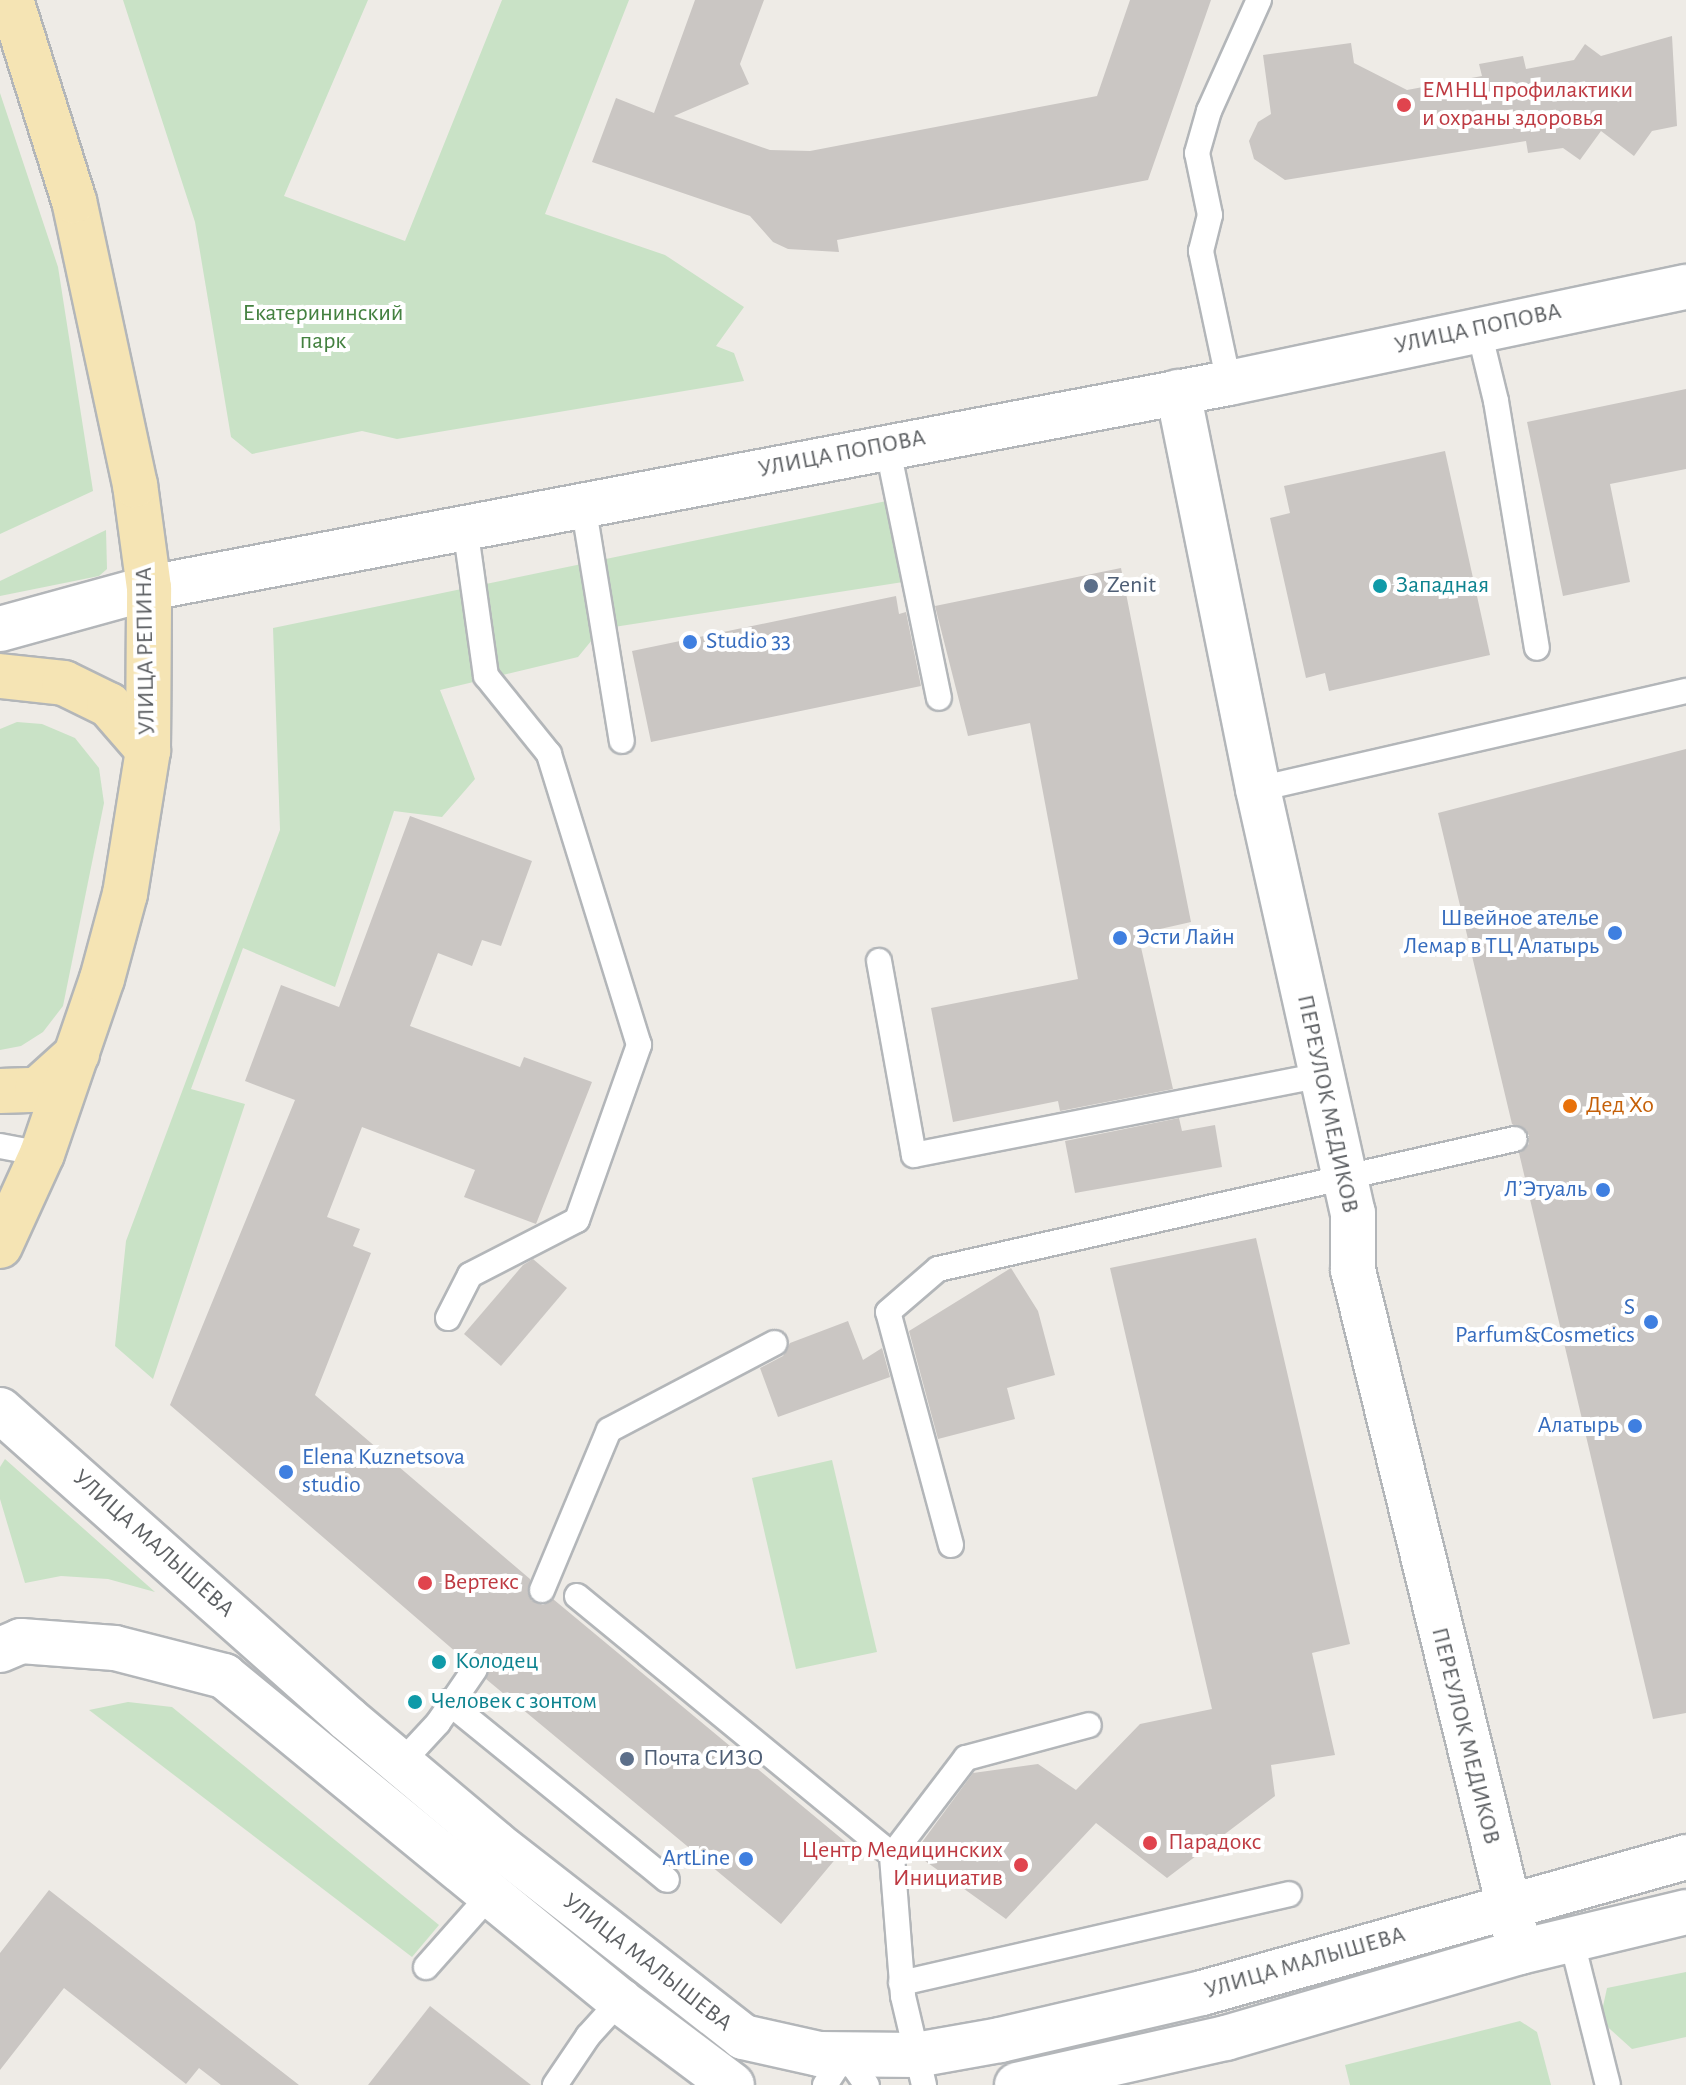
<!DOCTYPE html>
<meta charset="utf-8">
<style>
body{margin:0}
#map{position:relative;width:1686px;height:2085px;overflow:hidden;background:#eeebe6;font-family:"Alegreya Sans",sans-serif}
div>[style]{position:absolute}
.green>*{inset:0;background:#c9e2c6}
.building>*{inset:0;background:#cac6c3}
.roads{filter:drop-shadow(2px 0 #b3b6b9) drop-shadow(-2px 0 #b3b6b9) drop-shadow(0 2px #b3b6b9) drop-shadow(0 -2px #b3b6b9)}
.lane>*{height:24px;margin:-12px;padding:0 12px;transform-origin:12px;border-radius:12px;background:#fff}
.street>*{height:44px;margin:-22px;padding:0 22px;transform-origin:22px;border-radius:22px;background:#fff}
.secondary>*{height:44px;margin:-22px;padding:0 22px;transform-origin:22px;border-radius:22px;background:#fff}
.primary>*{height:44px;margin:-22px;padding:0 22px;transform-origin:22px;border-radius:22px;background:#f5e4b4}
.dots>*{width:22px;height:22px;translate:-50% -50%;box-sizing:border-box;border:4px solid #fff;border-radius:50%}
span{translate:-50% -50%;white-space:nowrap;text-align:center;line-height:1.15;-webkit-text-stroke:8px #fff;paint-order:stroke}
.health-label{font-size:24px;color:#be3a42}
.left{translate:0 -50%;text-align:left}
.right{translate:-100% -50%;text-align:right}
.park-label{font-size:24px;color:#448140}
.street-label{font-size:24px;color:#5e6164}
.service-label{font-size:24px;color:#4e5e75}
.culture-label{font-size:24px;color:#0d838f}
.shop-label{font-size:24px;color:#366cbe}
.food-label{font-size:24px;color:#c56008}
</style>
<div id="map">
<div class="green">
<div style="clip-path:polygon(123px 0,368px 0,284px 196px,405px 241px,502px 0,629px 0,545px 214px,665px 255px,744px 307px,716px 346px,734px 353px,744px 381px,397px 439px,362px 431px,252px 454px,231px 437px,195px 222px)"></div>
<div style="clip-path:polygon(0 93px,58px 267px,93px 491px,0 534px)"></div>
<div style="clip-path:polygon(901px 498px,916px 580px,601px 629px,578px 657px,440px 690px,475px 779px,442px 817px,394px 811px,335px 987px,243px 948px,191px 1089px,245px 1104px,153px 1379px,115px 1346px,126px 1241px,280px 830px,273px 628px)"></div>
<div style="clip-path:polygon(106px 530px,107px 569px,99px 576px,0 596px,0 581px)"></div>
<div style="clip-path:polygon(17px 722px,42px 724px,75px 738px,99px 768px,104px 803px,63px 1006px,43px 1032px,21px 1046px,0 1050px,0 729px)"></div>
<div style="clip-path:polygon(5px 1459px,155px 1592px,108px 1579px,61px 1576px,25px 1583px,0 1499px,0 1467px)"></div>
<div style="clip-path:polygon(832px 1460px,877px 1652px,796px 1669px,752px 1478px)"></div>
<div style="clip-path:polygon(128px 1702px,172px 1707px,439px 1925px,412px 1957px,89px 1710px)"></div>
<div style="clip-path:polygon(1686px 1972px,1686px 2037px,1632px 2049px,1600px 2020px,1607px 1988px)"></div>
<div style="clip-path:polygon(1520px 2021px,1537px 2032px,1551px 2085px,1350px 2085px,1345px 2065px)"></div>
</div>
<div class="building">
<div style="clip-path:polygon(695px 0,764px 0,740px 64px,749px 84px,674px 116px,770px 150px,810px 151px,1097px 96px,1130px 0,1211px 0,1148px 180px,837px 240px,839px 252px,788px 249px,773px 242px,750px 216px,592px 162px,616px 98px,654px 113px)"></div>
<div style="clip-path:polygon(1672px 36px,1677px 126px,1652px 131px,1634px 156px,1601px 131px,1580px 160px,1563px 148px,1528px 153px,1526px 141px,1285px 180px,1254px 159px,1249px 141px,1258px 122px,1271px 114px,1263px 55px,1351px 43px,1354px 63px,1407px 90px,1482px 76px,1479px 64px,1523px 56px,1526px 69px,1574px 60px,1585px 44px,1601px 56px)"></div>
<div style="clip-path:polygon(1686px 389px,1686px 469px,1610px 484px,1630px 582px,1563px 596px,1527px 422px)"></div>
<div style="clip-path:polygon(1445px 451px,1490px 655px,1329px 691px,1325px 673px,1306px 678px,1270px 518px,1290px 513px,1284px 486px)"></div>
<div style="clip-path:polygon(1121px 568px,1191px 922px,1138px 934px,1173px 1089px,1060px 1111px,1058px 1101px,953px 1122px,931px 1008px,1078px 979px,1030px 723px,968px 736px,935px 606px)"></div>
<div style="clip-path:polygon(896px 596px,899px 614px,906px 612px,921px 686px,651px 742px,632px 651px)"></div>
<div style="clip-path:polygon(1686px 749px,1686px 1713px,1653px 1719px,1519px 1153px,1529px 1144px,1529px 1135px,1512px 1124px,1438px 813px)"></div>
<div style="clip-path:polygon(410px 816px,532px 861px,501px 946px,482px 940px,472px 966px,438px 953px,410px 1026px,520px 1067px,524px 1057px,592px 1082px,536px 1224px,464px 1197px,475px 1170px,362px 1127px,327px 1217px,360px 1229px,353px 1246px,371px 1253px,315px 1395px,530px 1579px,531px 1600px,543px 1605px,553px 1599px,848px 1844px,781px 1924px,486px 1679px,490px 1669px,484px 1657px,475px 1654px,464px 1659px,170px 1405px,295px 1100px,245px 1081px,281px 985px,339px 1007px)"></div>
<div style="clip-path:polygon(1179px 1118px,1182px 1131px,1215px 1125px,1222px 1167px,1075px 1193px,1065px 1141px)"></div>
<div style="clip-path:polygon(1256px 1238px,1350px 1644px,1312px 1653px,1335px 1755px,1271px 1765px,1275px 1796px,1167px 1878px,1096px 1823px,1006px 1919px,914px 1853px,973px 1773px,1038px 1764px,1076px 1790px,1140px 1724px,1212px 1709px,1110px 1268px)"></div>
<div style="clip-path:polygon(533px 1259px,567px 1288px,501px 1366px,464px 1334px,523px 1265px)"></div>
<div style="clip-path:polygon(1011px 1268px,1038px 1311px,1055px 1375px,1007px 1388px,1015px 1419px,938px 1439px,909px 1331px)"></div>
<div style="clip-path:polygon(848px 1321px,863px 1360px,882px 1348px,890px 1377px,778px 1417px,760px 1368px,783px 1356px,790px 1343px)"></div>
<div style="clip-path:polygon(49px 1890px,299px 2085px,221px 2085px,199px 2068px,186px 2084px,64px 1988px,0 2070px,0 1953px)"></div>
<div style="clip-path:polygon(430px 2006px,531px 2085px,368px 2085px)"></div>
</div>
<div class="roads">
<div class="lane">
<div style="left:1478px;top:327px;width:76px;rotate:76.3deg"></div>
<div style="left:1496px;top:401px;width:250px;rotate:80.6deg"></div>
<div style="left:1229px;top:383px;width:135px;rotate:-102deg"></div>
<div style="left:1201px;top:251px;width:37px;rotate:-76deg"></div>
<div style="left:1210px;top:215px;width:63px;rotate:-101.8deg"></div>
<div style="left:1197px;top:153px;width:44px;rotate:-74.1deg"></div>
<div style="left:1209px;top:111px;width:122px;rotate:-65.8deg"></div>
<div style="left:887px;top:445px;width:258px;rotate:78.4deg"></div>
<div style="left:583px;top:504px;width:240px;rotate:80.7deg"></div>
<div style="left:1258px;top:789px;width:439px;rotate:-12.9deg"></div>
<div style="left:879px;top:961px;width:197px;rotate:79.8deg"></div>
<div style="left:914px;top:1155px;width:416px;rotate:-11.1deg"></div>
<div style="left:0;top:1146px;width:43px;rotate:10.8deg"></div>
<div style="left:448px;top:1318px;width:48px;rotate:-62.9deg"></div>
<div style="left:470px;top:1275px;width:120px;rotate:-27.2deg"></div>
<div style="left:577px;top:1220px;width:186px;rotate:-70.5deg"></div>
<div style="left:639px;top:1045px;width:305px;rotate:-107.2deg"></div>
<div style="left:549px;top:754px;width:100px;rotate:-128.9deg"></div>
<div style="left:486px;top:676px;width:150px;rotate:-98deg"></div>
<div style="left:951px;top:1545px;width:241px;rotate:-105.1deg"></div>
<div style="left:888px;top:1312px;width:66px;rotate:-40.7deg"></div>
<div style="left:938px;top:1269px;width:591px;rotate:-12.7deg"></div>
<div style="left:542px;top:1590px;width:173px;rotate:-67.3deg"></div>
<div style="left:609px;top:1430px;width:187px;rotate:-27.7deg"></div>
<div style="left:577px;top:1596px;width:408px;rotate:39.4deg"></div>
<div style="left:448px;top:1702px;width:282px;rotate:39.1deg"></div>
<div style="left:401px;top:1763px;width:54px;rotate:-47.2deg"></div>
<div style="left:438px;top:1723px;width:65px;rotate:-55.6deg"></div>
<div style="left:1572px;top:1942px;width:147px;rotate:75.9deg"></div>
<div style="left:426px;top:1967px;width:95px;rotate:-48.4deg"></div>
<div style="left:901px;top:1983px;width:398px;rotate:-12.9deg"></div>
<div style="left:555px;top:2085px;width:59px;rotate:-56deg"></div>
<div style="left:588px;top:2036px;width:58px;rotate:-47.8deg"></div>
<div style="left:825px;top:2085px;width:37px;rotate:-57deg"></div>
<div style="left:845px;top:2054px;width:38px;rotate:55deg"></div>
<div style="left:924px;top:2085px;width:91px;rotate:-103.3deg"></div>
<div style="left:903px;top:1996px;width:141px;rotate:-94.5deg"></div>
<div style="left:892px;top:1855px;width:122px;rotate:-52.7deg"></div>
<div style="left:966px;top:1758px;width:127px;rotate:-15deg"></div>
</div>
<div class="street">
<div style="left:1178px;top:392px;width:405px;rotate:78.6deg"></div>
<div style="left:1258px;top:789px;width:435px;rotate:77.4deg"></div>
<div style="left:1353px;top:1213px;width:57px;rotate:90deg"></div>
<div style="left:1353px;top:1270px;width:702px;rotate:76.24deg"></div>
</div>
<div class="secondary">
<div style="left:0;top:629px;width:155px;rotate:-15.4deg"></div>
<div style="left:149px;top:588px;width:1099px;rotate:-10.75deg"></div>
<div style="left:1229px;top:383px;width:467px;rotate:-11.9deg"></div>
<div style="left:0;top:1410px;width:465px;rotate:41.6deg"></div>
<div style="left:348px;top:1719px;width:192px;rotate:40.1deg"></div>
<div style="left:495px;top:1843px;width:315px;rotate:38deg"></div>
<div style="left:743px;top:2037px;width:78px;rotate:12.6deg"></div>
<div style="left:819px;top:2054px;width:97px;rotate:0.6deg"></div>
<div style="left:916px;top:2055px;width:85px;rotate:-10.1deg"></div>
<div style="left:1000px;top:2040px;width:207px;rotate:-13.1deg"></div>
<div style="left:1202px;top:1993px;width:503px;rotate:-15.69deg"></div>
<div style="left:0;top:1650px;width:23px;rotate:-23deg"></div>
<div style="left:21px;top:1641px;width:94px;rotate:4.3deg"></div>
<div style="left:115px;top:1648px;width:113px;rotate:14.4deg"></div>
<div style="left:224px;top:1676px;width:512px;rotate:39.38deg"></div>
<div style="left:620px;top:2001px;width:140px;rotate:36.9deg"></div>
<div style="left:1017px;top:2085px;width:214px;rotate:-12.7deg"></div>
<div style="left:1226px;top:2038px;width:306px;rotate:-16.3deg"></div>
<div style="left:1520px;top:1952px;width:171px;rotate:-13.5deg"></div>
</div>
<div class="primary">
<div style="left:0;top:676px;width:64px;rotate:6.2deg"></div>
<div style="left:64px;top:683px;width:50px;rotate:26.1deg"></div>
<div style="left:109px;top:705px;width:60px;rotate:49.1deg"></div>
<div style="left:0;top:1091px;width:37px;rotate:-2deg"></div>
<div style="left:37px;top:1090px;width:54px;rotate:-42deg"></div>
<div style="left:0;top:1246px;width:101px;rotate:-65.5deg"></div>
<div style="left:42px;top:1154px;width:185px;rotate:-71.1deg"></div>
<div style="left:102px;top:979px;width:88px;rotate:-74.9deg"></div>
<div style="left:125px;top:894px;width:146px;rotate:-80.9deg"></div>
<div style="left:148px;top:750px;width:162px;rotate:-89.6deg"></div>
<div style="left:149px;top:588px;width:104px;rotate:-97.7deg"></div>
<div style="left:135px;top:485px;width:290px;rotate:-102.1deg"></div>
<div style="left:74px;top:201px;width:211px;rotate:-107.4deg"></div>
</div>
</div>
<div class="dots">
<div style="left:1404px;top:105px;background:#e0444e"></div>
<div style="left:1091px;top:586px;background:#5c6f8a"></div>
<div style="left:1380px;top:586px;background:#0f9aa8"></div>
<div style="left:690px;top:642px;background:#3f7fe0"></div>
<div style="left:1615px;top:933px;background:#3f7fe0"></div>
<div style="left:1120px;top:938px;background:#3f7fe0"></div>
<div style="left:1570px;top:1106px;background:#e8710a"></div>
<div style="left:1603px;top:1190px;background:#3f7fe0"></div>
<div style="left:1651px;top:1322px;background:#3f7fe0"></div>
<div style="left:1635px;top:1426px;background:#3f7fe0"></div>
<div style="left:286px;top:1472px;background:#3f7fe0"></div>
<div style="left:425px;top:1583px;background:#e0444e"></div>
<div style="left:439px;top:1662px;background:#0f9aa8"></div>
<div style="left:415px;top:1702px;background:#0f9aa8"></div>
<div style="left:627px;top:1759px;background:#5c6f8a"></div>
<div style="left:1150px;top:1843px;background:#e0444e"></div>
<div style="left:746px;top:1859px;background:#3f7fe0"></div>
<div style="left:1021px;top:1865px;background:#e0444e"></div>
</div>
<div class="health-label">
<span class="left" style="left:1422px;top:105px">ЕМНЦ профилактики<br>и охраны здоровья</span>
<span class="left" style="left:443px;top:1583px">Вертекс</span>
<span class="left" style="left:1168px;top:1843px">Парадокс</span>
<span class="right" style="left:1003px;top:1865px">Центр Медицинских<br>Инициатив</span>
</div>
<div class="park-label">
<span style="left:323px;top:328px">Екатерининский<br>парк</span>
</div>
<div class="street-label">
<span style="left:1478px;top:329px;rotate:-12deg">УЛИЦА ПОПОВА</span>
<span style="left:842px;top:454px;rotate:-11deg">УЛИЦА ПОПОВА</span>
<span style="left:146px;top:651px;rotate:-91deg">УЛИЦА РЕПИНА</span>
<span style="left:1327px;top:1104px;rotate:78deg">ПЕРЕУЛОК МЕДИКОВ</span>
<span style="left:153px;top:1544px;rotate:42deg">УЛИЦА МАЛЫШЕВА</span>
<span style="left:1465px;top:1736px;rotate:76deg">ПЕРЕУЛОК МЕДИКОВ</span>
<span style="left:647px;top:1963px;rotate:38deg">УЛИЦА МАЛЫШЕВА</span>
<span style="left:1305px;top:1963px;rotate:-16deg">УЛИЦА МАЛЫШЕВА</span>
</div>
<div class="service-label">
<span class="left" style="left:1107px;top:586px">Zenit</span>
<span class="left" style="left:643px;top:1759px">Почта СИЗО</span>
</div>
<div class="culture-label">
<span class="left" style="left:1396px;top:586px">Западная</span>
<span class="left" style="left:455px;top:1662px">Колодец</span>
<span class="left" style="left:431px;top:1702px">Человек с зонтом</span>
</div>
<div class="shop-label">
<span class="left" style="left:706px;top:642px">Studio 33</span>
<span class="right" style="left:1599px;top:933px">Швейное ателье<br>Лемар в ТЦ Алатырь</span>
<span class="left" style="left:1136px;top:938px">Эсти Лайн</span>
<span class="right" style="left:1587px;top:1190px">Л’Этуаль</span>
<span class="right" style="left:1635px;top:1322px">S<br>Parfum&amp;Cosmetics</span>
<span class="right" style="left:1619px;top:1426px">Алатырь</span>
<span class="left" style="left:302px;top:1472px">Elena Kuznetsova<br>studio</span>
<span class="right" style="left:730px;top:1859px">ArtLine</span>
</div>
<div class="food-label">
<span class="left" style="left:1586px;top:1106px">Дед Хо</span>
</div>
</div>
